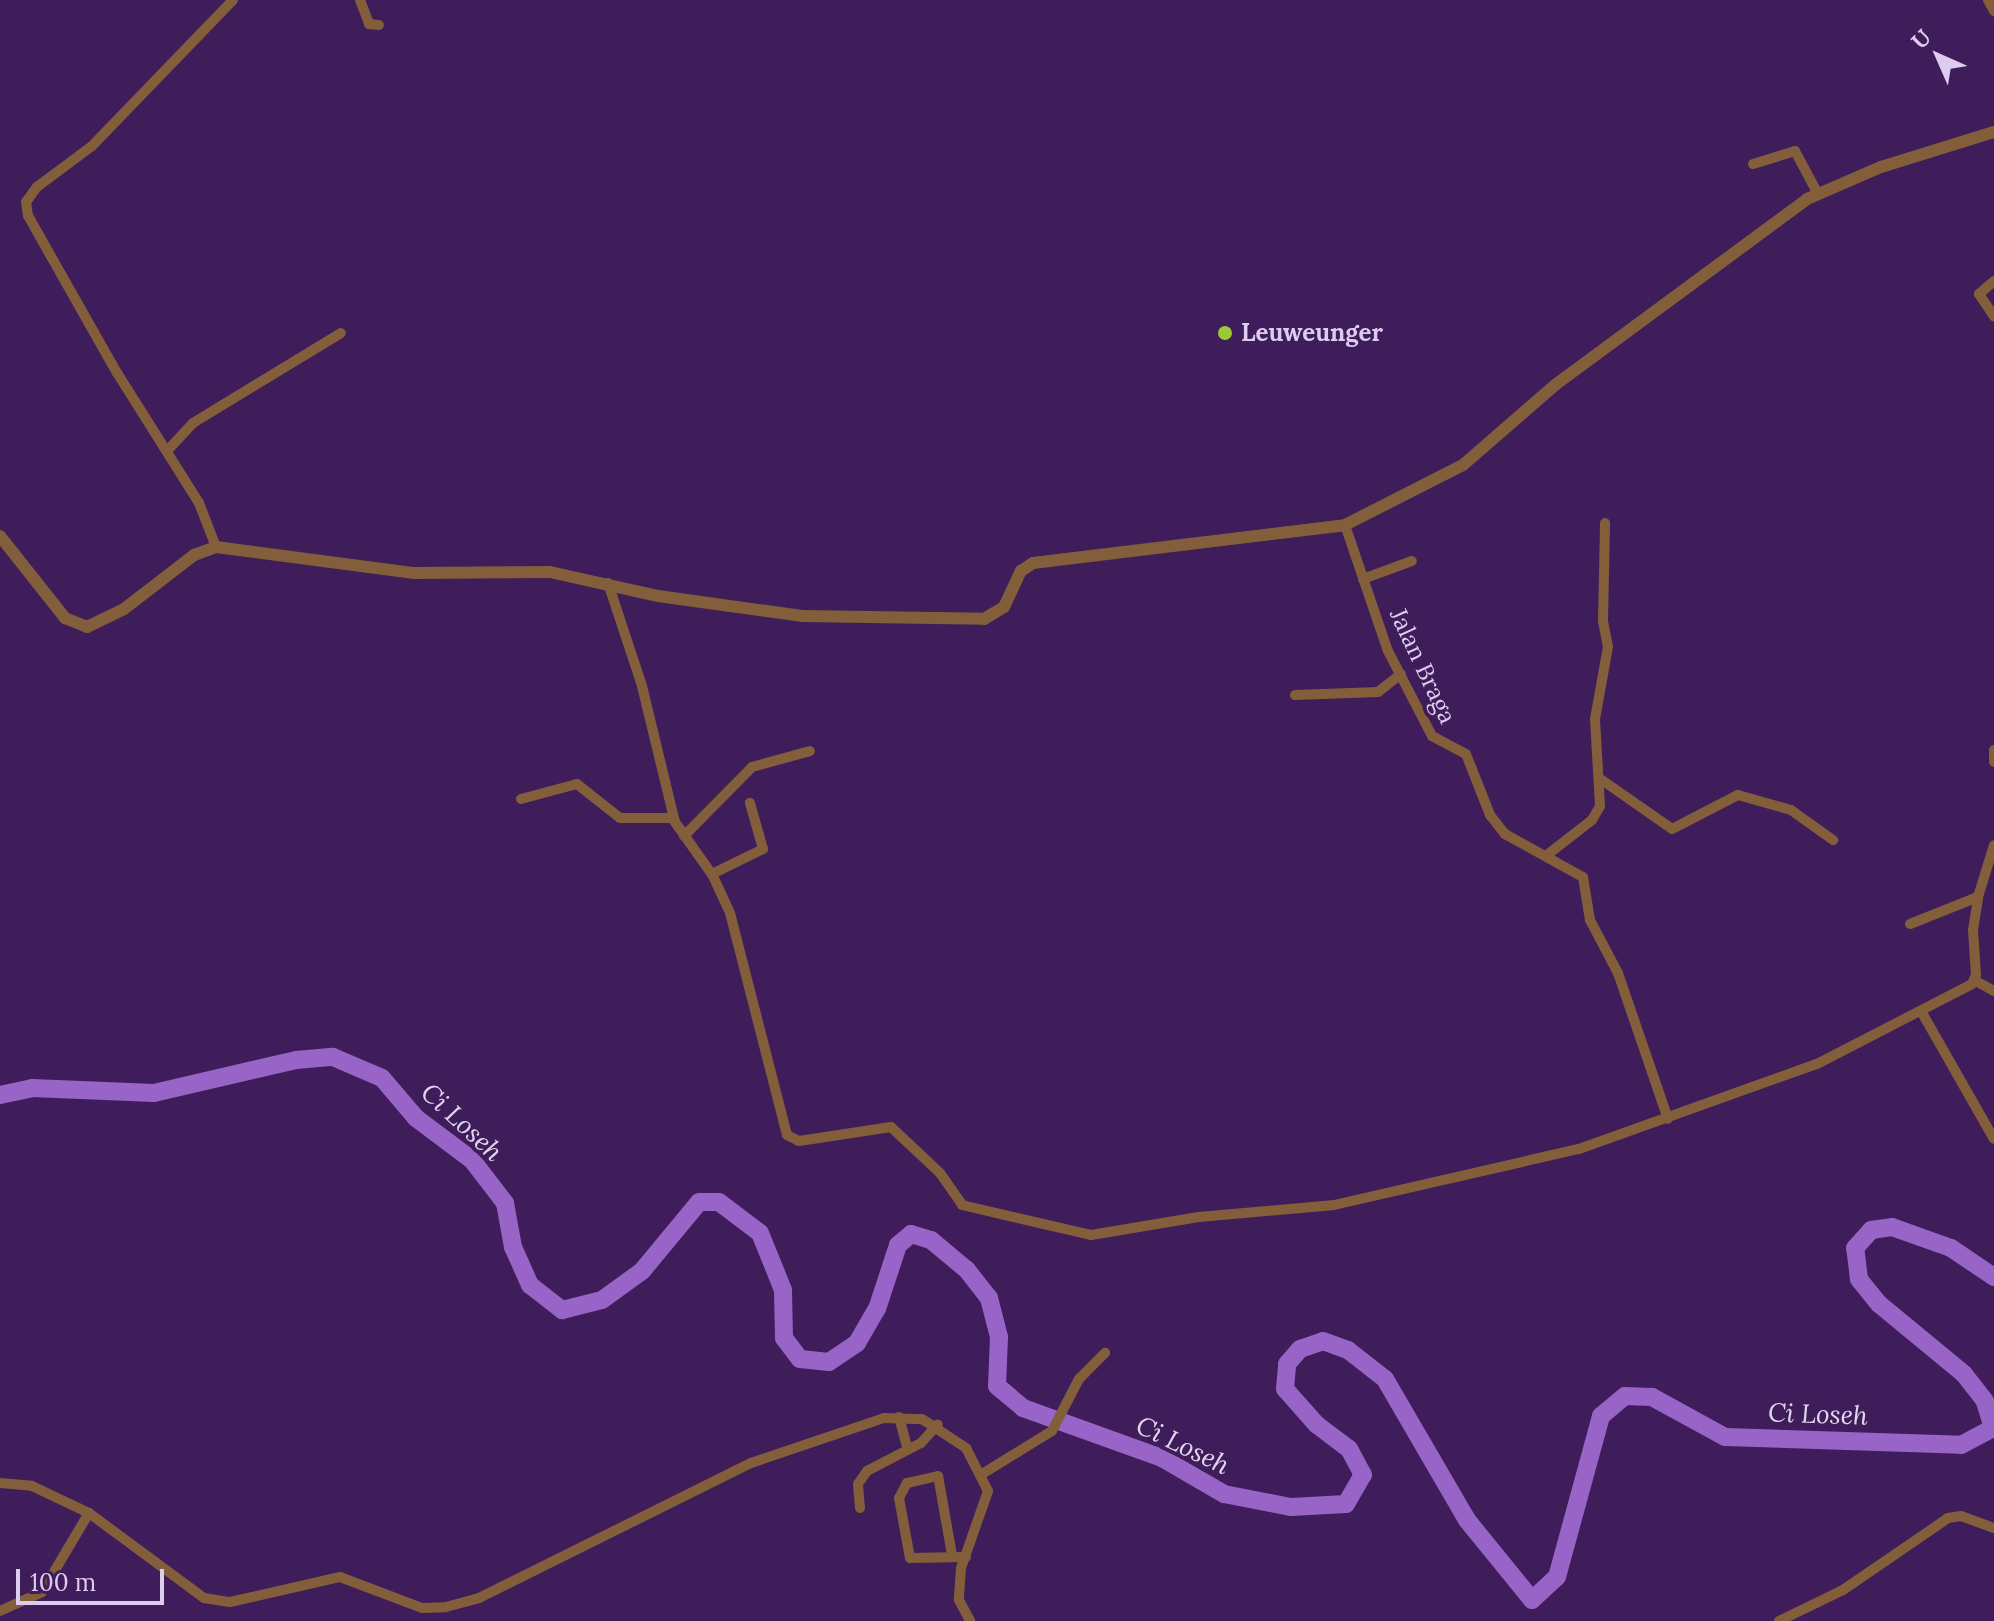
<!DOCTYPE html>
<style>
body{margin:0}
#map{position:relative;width:1994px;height:1621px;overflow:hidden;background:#3f1d5a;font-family:Lora,serif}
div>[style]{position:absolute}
.river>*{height:18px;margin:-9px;padding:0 9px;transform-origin:9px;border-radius:9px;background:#9864c7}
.minor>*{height:10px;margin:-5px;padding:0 5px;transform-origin:5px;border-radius:5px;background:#825f3a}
.tertiary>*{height:12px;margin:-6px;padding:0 6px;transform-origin:6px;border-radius:6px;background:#825f3a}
.dots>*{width:22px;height:22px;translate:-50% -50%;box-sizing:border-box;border:4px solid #3f1d5a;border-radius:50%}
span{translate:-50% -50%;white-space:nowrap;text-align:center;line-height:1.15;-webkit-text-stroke:8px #3f1d5a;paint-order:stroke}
.poi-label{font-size:24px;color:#ddccf0;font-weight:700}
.left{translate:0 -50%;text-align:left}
.street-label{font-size:24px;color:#ddccf0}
.water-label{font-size:26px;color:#e2d6ef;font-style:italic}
.north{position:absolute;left:1898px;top:16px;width:80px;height:80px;-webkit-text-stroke:6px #3f1d5a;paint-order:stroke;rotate:315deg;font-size:22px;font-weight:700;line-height:32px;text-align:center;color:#ddccf0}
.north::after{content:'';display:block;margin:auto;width:28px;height:36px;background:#ddccf0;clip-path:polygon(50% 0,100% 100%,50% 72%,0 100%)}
.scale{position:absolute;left:16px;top:1569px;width:148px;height:36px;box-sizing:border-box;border:4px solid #ddccf0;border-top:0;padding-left:10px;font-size:24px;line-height:28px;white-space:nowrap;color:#ddccf0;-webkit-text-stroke:6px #3f1d5a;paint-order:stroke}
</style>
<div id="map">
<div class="river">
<div style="left:0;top:1095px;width:33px;rotate:-12deg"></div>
<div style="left:32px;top:1088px;width:122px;rotate:2.3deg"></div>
<div style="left:154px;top:1093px;width:146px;rotate:-13.1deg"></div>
<div style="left:296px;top:1060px;width:37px;rotate:-5deg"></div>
<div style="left:333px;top:1057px;width:53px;rotate:23.2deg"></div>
<div style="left:382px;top:1078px;width:52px;rotate:49.6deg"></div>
<div style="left:416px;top:1118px;width:70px;rotate:36.9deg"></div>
<div style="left:472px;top:1160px;width:54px;rotate:52.5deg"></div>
<div style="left:505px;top:1203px;width:45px;rotate:79.7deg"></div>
<div style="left:513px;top:1247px;width:42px;rotate:65.9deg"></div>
<div style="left:530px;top:1285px;width:41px;rotate:38deg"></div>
<div style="left:562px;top:1310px;width:41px;rotate:-14deg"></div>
<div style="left:602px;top:1300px;width:49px;rotate:-35.9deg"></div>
<div style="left:642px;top:1271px;width:89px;rotate:-50.4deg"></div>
<div style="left:699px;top:1202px;width:20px"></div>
<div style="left:719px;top:1202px;width:51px;rotate:37.1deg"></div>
<div style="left:760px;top:1233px;width:61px;rotate:68deg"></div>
<div style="left:783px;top:1290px;width:48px;rotate:88.8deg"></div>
<div style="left:784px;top:1338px;width:26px;rotate:53deg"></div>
<div style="left:800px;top:1359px;width:29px;rotate:6deg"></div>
<div style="left:829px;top:1362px;width:34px;rotate:-34deg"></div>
<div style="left:857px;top:1343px;width:39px;rotate:-60deg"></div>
<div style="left:877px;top:1309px;width:67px;rotate:-71.8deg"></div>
<div style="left:898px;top:1245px;width:17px;rotate:-40deg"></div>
<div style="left:911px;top:1234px;width:21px;rotate:17deg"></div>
<div style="left:931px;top:1240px;width:47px;rotate:39.8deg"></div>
<div style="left:967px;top:1270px;width:36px;rotate:52deg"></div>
<div style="left:989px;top:1298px;width:40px;rotate:75.6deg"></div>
<div style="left:999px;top:1337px;width:49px;rotate:92.3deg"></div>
<div style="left:997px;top:1386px;width:34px;rotate:40deg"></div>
<div style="left:1023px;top:1408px;width:148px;rotate:19.8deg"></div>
<div style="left:1162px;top:1458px;width:72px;rotate:30.1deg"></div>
<div style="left:1224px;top:1494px;width:68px;rotate:11deg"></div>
<div style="left:1291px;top:1507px;width:55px;rotate:-3.1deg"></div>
<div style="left:1346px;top:1504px;width:34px;rotate:-60deg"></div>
<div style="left:1363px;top:1475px;width:30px;rotate:-118deg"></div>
<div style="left:1349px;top:1449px;width:40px;rotate:-143deg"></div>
<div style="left:1317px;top:1425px;width:48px;rotate:-131.6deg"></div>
<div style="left:1285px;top:1389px;width:25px;rotate:-85deg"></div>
<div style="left:1287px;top:1364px;width:20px;rotate:-49deg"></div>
<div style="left:1300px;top:1349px;width:24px;rotate:-19deg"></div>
<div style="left:1323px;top:1341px;width:27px;rotate:20deg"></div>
<div style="left:1348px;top:1350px;width:47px;rotate:38.1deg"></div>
<div style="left:1385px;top:1379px;width:163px;rotate:59.8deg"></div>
<div style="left:1467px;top:1520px;width:103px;rotate:50.9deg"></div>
<div style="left:1532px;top:1600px;width:34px;rotate:-43deg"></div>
<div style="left:1557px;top:1577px;width:167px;rotate:-74.7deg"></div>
<div style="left:1601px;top:1416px;width:31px;rotate:-40deg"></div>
<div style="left:1625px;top:1396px;width:27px;rotate:2deg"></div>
<div style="left:1652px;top:1397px;width:83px;rotate:28.7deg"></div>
<div style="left:1725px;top:1437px;width:236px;rotate:1.9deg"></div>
<div style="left:1961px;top:1445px;width:36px;rotate:-28deg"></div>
<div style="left:1993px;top:1428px;width:28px;rotate:-107deg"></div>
<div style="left:1985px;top:1401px;width:34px;rotate:-128deg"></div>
<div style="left:1964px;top:1374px;width:110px;rotate:-140.5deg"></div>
<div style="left:1879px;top:1304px;width:32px;rotate:-129deg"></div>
<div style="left:1859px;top:1279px;width:31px;rotate:-97deg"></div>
<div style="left:1855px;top:1248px;width:24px;rotate:-48deg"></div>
<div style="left:1871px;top:1230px;width:21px;rotate:-8deg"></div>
<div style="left:1892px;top:1227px;width:63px;rotate:19.6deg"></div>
<div style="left:1951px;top:1248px;width:52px;rotate:34deg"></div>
</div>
<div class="minor">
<div style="left:360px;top:0;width:26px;rotate:69deg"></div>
<div style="left:369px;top:24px;width:10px;rotate:6deg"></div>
<div style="left:1988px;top:0;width:13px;rotate:61deg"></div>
<div style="left:1753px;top:164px;width:44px;rotate:-17.2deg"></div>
<div style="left:1795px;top:151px;width:49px;rotate:61.9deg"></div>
<div style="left:1994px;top:281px;width:20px;rotate:139deg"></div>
<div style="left:1979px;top:294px;width:27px;rotate:56deg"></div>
<div style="left:167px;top:451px;width:38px;rotate:-47deg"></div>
<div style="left:193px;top:423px;width:173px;rotate:-31.3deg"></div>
<div style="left:1345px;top:525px;width:133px;rotate:71.2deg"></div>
<div style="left:1388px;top:651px;width:96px;rotate:62.6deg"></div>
<div style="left:1432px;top:736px;width:38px;rotate:28deg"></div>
<div style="left:1466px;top:754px;width:66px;rotate:68.5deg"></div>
<div style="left:1490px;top:815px;width:24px;rotate:52deg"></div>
<div style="left:1505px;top:834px;width:89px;rotate:28.9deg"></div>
<div style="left:1583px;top:877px;width:44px;rotate:80.8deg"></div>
<div style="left:1590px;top:920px;width:60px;rotate:62.2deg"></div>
<div style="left:1618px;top:973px;width:154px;rotate:71.1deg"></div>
<div style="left:216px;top:547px;width:47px;rotate:-111.1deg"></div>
<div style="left:199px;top:503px;width:154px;rotate:-122.2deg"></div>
<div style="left:117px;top:373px;width:180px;rotate:-119.5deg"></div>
<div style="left:28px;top:216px;width:14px;rotate:-98deg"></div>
<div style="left:26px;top:202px;width:19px;rotate:-54deg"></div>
<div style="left:37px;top:187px;width:69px;rotate:-36.7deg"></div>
<div style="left:92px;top:146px;width:203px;rotate:-46deg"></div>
<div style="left:1363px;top:579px;width:52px;rotate:-20.2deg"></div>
<div style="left:608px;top:583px;width:108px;rotate:71.7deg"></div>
<div style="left:642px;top:686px;width:140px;rotate:76.4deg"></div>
<div style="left:675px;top:822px;width:66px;rotate:54.9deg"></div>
<div style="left:713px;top:876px;width:41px;rotate:65.3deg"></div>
<div style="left:730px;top:913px;width:229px;rotate:75.6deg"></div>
<div style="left:787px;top:1135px;width:13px;rotate:27deg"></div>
<div style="left:799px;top:1141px;width:93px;rotate:-8.7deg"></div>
<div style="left:891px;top:1127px;width:67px;rotate:43.2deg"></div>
<div style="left:940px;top:1173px;width:39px;rotate:55deg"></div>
<div style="left:962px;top:1205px;width:132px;rotate:13.1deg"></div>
<div style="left:1091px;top:1235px;width:109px;rotate:-9.5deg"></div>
<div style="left:1199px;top:1217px;width:136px;rotate:-5.1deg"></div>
<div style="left:1334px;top:1205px;width:251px;rotate:-12.9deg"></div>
<div style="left:1579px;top:1149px;width:253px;rotate:-19.7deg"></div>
<div style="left:1817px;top:1064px;width:174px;rotate:-27.3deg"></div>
<div style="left:1972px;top:984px;width:10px;rotate:-66deg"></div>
<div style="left:1976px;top:975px;width:45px;rotate:-93.8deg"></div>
<div style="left:1973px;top:930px;width:33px;rotate:-81deg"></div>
<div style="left:1978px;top:897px;width:54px;rotate:-72.9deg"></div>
<div style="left:1295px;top:695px;width:83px;rotate:-2.1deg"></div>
<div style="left:1378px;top:692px;width:29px;rotate:-38deg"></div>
<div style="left:1994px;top:750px;width:12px;rotate:90deg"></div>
<div style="left:1599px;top:778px;width:89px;rotate:34.9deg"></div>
<div style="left:1672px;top:829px;width:74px;rotate:-27.3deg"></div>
<div style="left:1738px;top:795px;width:55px;rotate:15.8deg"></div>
<div style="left:1791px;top:810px;width:52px;rotate:35.5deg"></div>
<div style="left:521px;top:799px;width:58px;rotate:-15deg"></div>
<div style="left:577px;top:784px;width:55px;rotate:38.3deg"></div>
<div style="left:620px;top:818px;width:54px"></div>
<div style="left:684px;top:836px;width:97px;rotate:-45.4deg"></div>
<div style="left:752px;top:767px;width:60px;rotate:-15.4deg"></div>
<div style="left:1547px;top:855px;width:57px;rotate:-37.9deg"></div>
<div style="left:1592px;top:820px;width:16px;rotate:-60deg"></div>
<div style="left:1600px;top:806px;width:87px;rotate:-93.3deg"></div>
<div style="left:1595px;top:719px;width:73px;rotate:-79.8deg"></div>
<div style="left:1608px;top:647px;width:26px;rotate:-101deg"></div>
<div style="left:1603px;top:621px;width:98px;rotate:-88.8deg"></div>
<div style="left:712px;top:874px;width:57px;rotate:-26.1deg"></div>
<div style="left:763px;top:849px;width:48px;rotate:-105.8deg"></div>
<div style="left:1910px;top:924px;width:73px;rotate:-21.7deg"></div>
<div style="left:1974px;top:980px;width:23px;rotate:29deg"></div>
<div style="left:1921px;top:1011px;width:147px;rotate:60.3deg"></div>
<div style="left:899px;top:1417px;width:34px;rotate:75deg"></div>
<div style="left:982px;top:1474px;width:82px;rotate:-31.6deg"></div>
<div style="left:1052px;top:1431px;width:59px;rotate:-62.6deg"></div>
<div style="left:1079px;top:1379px;width:37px;rotate:-45deg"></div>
<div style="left:0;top:1483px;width:32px;rotate:5deg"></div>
<div style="left:32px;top:1486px;width:63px;rotate:25.3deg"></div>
<div style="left:89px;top:1513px;width:143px;rotate:36.5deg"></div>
<div style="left:204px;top:1598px;width:26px;rotate:9deg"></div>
<div style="left:230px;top:1602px;width:113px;rotate:-12.8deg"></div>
<div style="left:340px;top:1577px;width:88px;rotate:20.7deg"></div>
<div style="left:422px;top:1608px;width:24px;rotate:-2deg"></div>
<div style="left:446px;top:1607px;width:34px;rotate:-15deg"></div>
<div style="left:479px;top:1598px;width:304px;rotate:-26.4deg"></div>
<div style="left:751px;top:1463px;width:140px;rotate:-18.7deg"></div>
<div style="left:884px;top:1418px;width:38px;rotate:2deg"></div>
<div style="left:922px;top:1419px;width:53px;rotate:33.4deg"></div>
<div style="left:966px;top:1448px;width:48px;rotate:62.9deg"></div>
<div style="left:988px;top:1491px;width:82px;rotate:109.3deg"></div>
<div style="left:961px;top:1568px;width:32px;rotate:94deg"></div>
<div style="left:959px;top:1600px;width:24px;rotate:62deg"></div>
<div style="left:860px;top:1508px;width:24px;rotate:-95deg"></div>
<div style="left:858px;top:1484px;width:16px;rotate:-55deg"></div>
<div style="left:867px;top:1471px;width:61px;rotate:-27.4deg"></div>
<div style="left:921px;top:1443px;width:25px;rotate:-48deg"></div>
<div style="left:952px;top:1555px;width:80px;rotate:-100deg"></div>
<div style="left:938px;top:1476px;width:32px;rotate:167deg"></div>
<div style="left:907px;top:1483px;width:17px;rotate:118deg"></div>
<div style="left:899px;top:1498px;width:61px;rotate:79.6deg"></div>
<div style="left:910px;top:1558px;width:56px;rotate:-1deg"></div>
<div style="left:0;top:1611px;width:46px;rotate:-24.3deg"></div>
<div style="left:42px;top:1592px;width:92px;rotate:-59.3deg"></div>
<div style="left:1779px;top:1621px;width:71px;rotate:-25.8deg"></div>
<div style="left:1843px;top:1590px;width:127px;rotate:-34.4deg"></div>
<div style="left:1948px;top:1518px;width:13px;rotate:-9deg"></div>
<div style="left:1961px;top:1516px;width:35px;rotate:20deg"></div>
</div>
<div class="tertiary">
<div style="left:0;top:536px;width:105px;rotate:51.6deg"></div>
<div style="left:65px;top:618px;width:24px;rotate:22deg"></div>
<div style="left:87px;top:627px;width:41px;rotate:-25.9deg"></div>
<div style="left:124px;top:609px;width:88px;rotate:-37.6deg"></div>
<div style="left:194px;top:555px;width:23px;rotate:-20deg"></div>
<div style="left:216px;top:547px;width:200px;rotate:7.5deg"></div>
<div style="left:414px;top:573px;width:136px;rotate:-0.4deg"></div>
<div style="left:550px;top:572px;width:111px;rotate:12.5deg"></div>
<div style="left:658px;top:596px;width:145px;rotate:7.9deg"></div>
<div style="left:802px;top:616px;width:182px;rotate:0.9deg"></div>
<div style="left:984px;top:619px;width:23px;rotate:-31deg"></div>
<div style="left:1004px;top:607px;width:40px;rotate:-65deg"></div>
<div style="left:1021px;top:571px;width:14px;rotate:-34deg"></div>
<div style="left:1033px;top:563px;width:314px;rotate:-6.9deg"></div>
<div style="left:1345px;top:525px;width:132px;rotate:-27deg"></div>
<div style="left:1463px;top:465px;width:122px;rotate:-41deg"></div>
<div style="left:1555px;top:385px;width:313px;rotate:-36.4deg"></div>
<div style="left:1807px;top:199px;width:81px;rotate:-23.4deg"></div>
<div style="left:1881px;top:167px;width:118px;rotate:-17.2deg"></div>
</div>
<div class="dots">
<div style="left:1225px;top:333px;background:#99cb35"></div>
</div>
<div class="poi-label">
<span class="left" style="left:1241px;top:333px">Leuweunger</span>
</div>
<div class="street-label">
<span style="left:1423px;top:666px;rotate:65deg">Jalan Braga</span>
</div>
<div class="water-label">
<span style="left:462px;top:1122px;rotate:43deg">Ci Loseh</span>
<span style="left:1818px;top:1414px;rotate:2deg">Ci Loseh</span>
<span style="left:1183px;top:1445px;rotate:26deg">Ci Loseh</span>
</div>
<div class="north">U</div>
<div class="scale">100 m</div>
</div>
